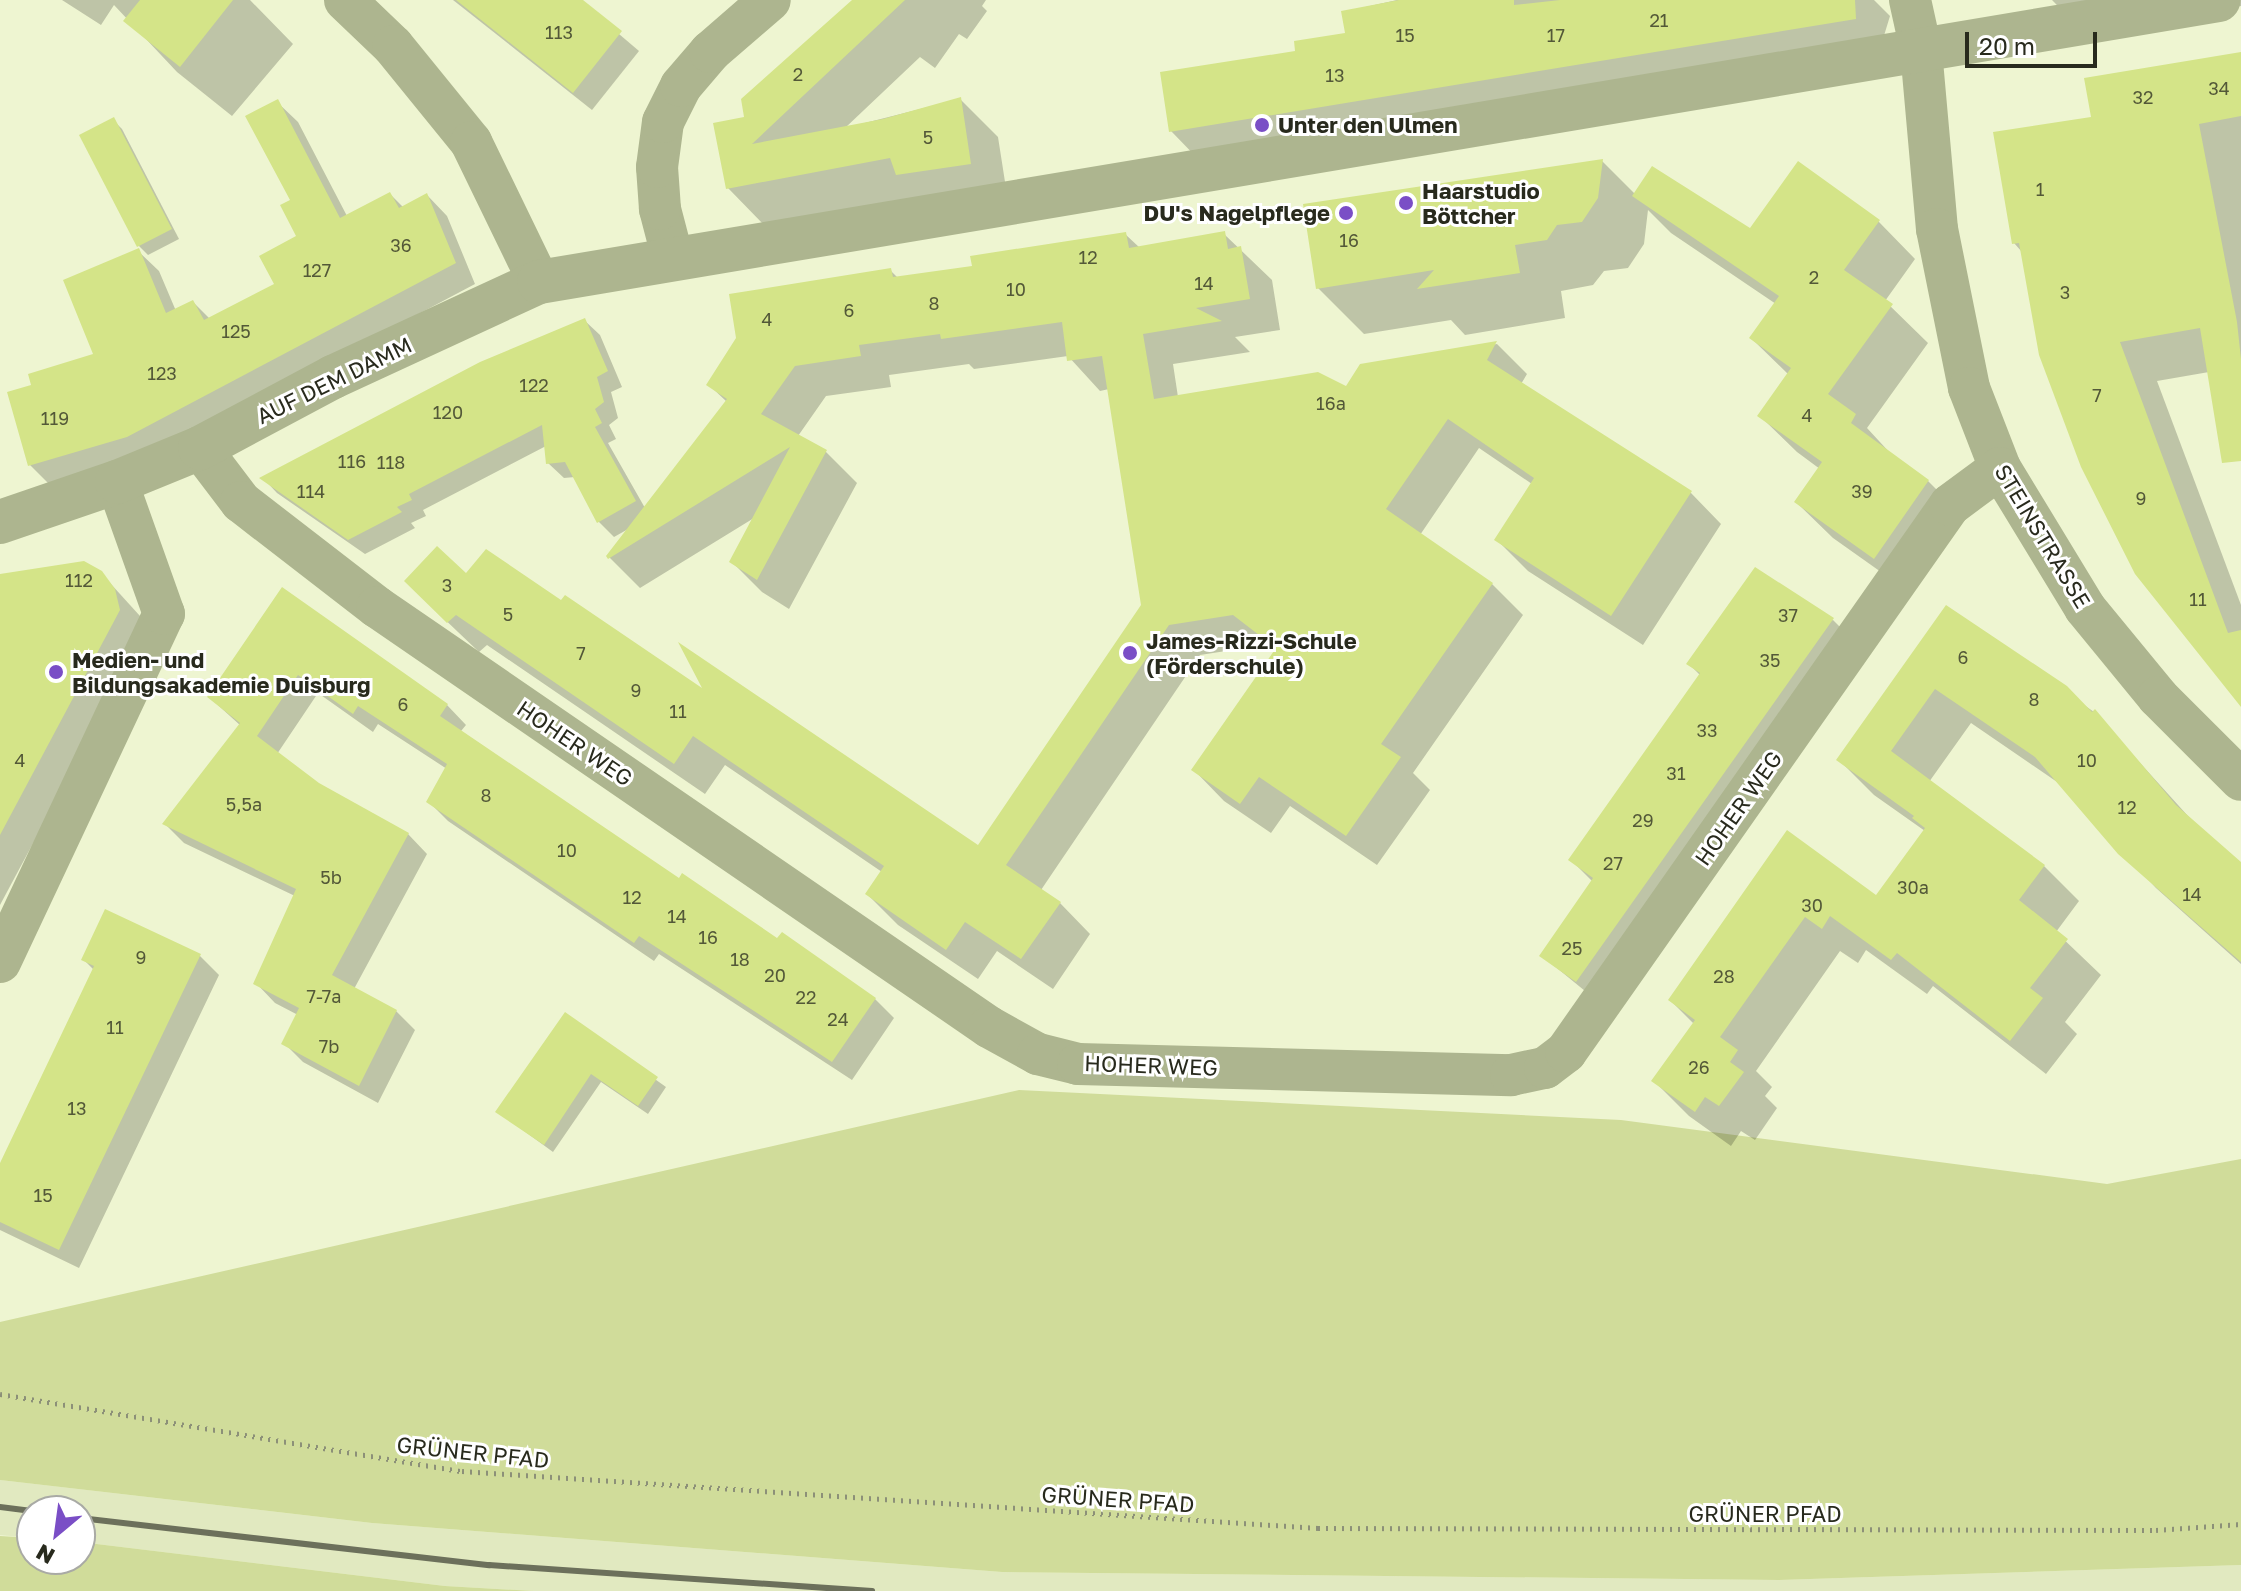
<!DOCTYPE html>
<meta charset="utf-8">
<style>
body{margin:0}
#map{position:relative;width:2241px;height:1591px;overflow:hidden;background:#eef5d1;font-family:"Golos Text",sans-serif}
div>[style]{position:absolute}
.built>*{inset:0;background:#e1e9c0}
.green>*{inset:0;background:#d0dc9a}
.shadow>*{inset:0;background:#0003}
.building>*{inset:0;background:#d4e488}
.path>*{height:5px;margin-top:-2.5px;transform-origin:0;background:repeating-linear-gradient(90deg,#8c9078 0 2px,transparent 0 8px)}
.minor>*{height:42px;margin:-21px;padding:0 21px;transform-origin:21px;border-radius:21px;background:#adb58f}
.tertiary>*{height:44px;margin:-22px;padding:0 22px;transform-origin:22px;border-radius:22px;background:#adb58f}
.rail>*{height:6px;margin:-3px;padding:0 3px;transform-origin:3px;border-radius:3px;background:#6c705b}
.dots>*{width:22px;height:22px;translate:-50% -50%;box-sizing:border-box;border:4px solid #fff;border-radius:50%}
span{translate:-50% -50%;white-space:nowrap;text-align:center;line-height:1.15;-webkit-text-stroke:6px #fff;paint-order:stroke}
.number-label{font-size:18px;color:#535838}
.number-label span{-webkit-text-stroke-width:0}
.poi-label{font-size:22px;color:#282a1d;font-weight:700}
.left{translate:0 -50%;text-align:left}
.right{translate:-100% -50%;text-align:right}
.street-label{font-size:22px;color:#282a1d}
.north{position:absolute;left:16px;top:1495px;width:80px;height:80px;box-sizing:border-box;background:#fff;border:2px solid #a9aaa5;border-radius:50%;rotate:209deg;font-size:22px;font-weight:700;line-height:32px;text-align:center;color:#282a1d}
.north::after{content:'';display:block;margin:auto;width:28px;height:36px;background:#7a4ec6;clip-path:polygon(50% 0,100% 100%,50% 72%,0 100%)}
.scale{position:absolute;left:1965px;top:32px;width:132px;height:36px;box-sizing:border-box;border:4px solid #282a1d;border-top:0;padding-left:10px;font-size:24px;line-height:28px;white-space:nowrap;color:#282a1d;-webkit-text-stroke:6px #fff;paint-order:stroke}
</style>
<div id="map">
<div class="built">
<div style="clip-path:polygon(0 1480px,372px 1523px,1002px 1572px,1779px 1580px,2241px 1565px,2241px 1591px,534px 1591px,445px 1586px,80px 1542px,80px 1511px,32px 1511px,32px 1538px,0 1535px)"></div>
</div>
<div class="green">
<div style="clip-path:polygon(1019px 1090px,1621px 1120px,2107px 1184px,2241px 1159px,2241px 1565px,1779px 1580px,1002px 1572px,372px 1523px,0 1480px,0 1322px)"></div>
<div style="clip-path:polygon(0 1536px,32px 1538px,32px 1559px,80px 1559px,80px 1542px,445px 1586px,534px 1591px,0 1591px)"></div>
</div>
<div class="shadow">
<div style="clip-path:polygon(62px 0,250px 0,293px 44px,232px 116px,177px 72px,114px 5px,101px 25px)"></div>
<div style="clip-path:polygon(453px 0,579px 0,639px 51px,592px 110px)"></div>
<div style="clip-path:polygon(854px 0,986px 0,982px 6px,987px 11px,967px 39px,959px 34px,935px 68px,920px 57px,845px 128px,960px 99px,998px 137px,1008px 201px,765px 226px,728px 188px,747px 118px)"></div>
<div style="clip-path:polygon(1397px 0,1874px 0,1890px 16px,1879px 52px,1203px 164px,1171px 131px,1297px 53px,1347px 35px,1343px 12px)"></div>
<div style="clip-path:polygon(2052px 0,2241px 0,2241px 6px,2084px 33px)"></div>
<div style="clip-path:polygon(2241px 55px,2241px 460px,2209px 372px,2157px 381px,2241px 605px,2241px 704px,2022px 252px,2014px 243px,2093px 119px)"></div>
<div style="clip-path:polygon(277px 102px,298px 122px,347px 216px,390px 194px,404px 208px,427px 195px,447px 216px,475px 284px,149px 457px,50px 485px,30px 465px,34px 386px,96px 356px,138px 251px,159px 271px,176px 311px,193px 302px,210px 319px,277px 284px,299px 237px)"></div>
<div style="clip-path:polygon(113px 120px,122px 129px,179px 239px,148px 255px,139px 246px)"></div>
<div style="clip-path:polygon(1602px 161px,1635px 194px,1751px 231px,1798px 164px,1879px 222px,1915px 259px,1885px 301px,1928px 343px,1867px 428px,1891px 454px,1928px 481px,1965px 518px,1912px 594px,1833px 538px,1796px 502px,1820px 469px,1797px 452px,1760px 416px,1789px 375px,1751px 338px,1776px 304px,1671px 233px,1648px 210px,1644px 244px,1628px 268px,1604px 271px,1593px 285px,1561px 291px,1565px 318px,1465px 335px,1451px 320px,1364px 334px,1318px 288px)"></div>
<div style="clip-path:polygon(1125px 234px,1140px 248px,1224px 234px,1272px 280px,1280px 330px,1235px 337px,1250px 352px,1173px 364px,1178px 397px,1346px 389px,1361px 366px,1497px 344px,1527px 374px,1521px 384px,1691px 493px,1721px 524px,1643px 645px,1528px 571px,1497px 540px,1532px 484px,1479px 448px,1420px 535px,1492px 584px,1523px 615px,1413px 773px,1430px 790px,1377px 865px,1290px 806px,1271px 833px,1224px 801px,1194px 770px,1275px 652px,1265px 645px,1200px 655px,1041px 890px,1060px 903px,1090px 934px,1053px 989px,997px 951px,978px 979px,898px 925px,867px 894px,882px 872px,725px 765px,705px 794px,487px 645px,479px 652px,437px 612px,466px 576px,562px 603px,708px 694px,978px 848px,1143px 606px,1109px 389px,1100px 391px,1068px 356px,974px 369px,969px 364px,889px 375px,891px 387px,826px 396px,798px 436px,826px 452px,857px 483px,789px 609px,762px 592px,731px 561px,754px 518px,640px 588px,608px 556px,630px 528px,614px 537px,598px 521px,575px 477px,564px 478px,548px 463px,546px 446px,423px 510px,426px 516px,411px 523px,415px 528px,365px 554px,277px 493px,263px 478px,584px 320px,600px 335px,622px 387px,611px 392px,618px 418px,609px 425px,616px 439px,608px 443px,645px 508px,727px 402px,709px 385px,891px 271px,898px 278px,974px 267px)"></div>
<div style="clip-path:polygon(100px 572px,140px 616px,144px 636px,0 905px,0 578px)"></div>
<div style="clip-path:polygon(282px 590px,447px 705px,466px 725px,461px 731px,679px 881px,778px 941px,782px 935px,875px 999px,894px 1018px,852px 1080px,659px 954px,654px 961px,448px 821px,429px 802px,447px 769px,378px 724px,373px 732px,318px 693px,277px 754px,317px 785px,408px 834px,427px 854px,354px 989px,396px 1011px,415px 1030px,378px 1103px,303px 1062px,284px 1043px,298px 1015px,275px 1003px,256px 983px,295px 896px,184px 843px,165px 824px,241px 726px,209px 697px)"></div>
<div style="clip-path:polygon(1946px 607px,2094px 712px,2197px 826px,2241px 865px,2241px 964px,2156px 888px,2060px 784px,1971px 723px,1929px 782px,2044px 866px,2079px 901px,2056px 932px,2101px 975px,2065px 1022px,2077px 1034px,2046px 1074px,1933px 986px,1927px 994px,1866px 950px,1858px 963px,1840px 951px,1756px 1071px,1772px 1087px,1765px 1096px,1777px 1108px,1755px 1140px,1741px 1131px,1731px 1146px,1689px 1116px,1654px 1081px,1694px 1024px,1670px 1000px,1788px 833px,1876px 898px,1925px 831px,1874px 795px,1839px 760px)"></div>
<div style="clip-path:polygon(1833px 620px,1852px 639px,1596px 1000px,1541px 955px,1593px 882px,1571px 860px,1701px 676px,1689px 664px)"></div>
<div style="clip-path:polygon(200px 956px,219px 975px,79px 1268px,0 1230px,0 1167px,94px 970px,84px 960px)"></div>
<div style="clip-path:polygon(565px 1015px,666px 1087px,648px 1114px,601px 1082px,553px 1152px,498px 1112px)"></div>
</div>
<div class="building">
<div style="clip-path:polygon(140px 0,233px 0,180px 67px,123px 21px)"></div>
<div style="clip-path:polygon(456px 0,583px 0,622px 31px,573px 93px)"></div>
<div style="clip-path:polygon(852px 0,905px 0,752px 144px,883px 119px,961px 97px,971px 164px,896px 175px,890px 158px,726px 189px,713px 123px,744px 117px,741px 99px)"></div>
<div style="clip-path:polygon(1399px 0,1514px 0,1514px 5px,1560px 0,1855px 0,1856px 19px,1169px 132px,1160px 72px,1295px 51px,1294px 41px,1345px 33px,1341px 11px)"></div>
<div style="clip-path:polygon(2241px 52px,2241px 116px,2199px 124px,2237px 322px,2241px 359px,2241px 461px,2222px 463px,2200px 328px,2120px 342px,2228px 633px,2241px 630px,2241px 707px,2135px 574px,2081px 467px,2039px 355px,2019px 243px,2012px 244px,1993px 132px,2091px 117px,2084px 78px)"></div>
<div style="clip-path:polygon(278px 99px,340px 218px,390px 192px,399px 208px,427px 193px,456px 263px,127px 437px,28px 466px,7px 392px,31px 385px,28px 374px,93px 354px,63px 280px,139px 248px,166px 313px,193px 300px,204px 320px,274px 284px,259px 256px,296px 236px,280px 205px,290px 200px,245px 116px)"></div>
<div style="clip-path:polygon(114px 117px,172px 229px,137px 247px,79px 135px)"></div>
<div style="clip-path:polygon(1603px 159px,1598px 198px,1582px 222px,1557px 225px,1547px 240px,1515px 245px,1520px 273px,1417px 289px,1434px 270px,1316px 289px,1303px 204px)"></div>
<div style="clip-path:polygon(1798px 161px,1880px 220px,1844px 270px,1893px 304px,1828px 394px,1856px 414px,1851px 423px,1929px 480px,1874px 559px,1794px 502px,1822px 462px,1757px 416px,1791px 368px,1749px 338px,1779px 296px,1632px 196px,1652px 166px,1750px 228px)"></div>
<div style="clip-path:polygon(1225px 231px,1228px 249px,1241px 246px,1250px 299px,1196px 308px,1222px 321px,1143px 334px,1154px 399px,1318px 372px,1346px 386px,1360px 364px,1497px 341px,1487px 360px,1692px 491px,1611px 616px,1494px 540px,1534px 478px,1448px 419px,1386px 509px,1493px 583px,1381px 744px,1401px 757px,1346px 836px,1259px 777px,1240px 804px,1191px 770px,1276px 648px,1233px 615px,1169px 625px,1006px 865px,1061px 902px,1021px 959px,965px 922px,946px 950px,865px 894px,884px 866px,693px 736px,674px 764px,456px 615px,447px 623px,404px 581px,437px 546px,466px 573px,486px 549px,561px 600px,565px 595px,702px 688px,678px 642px,978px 845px,1141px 605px,1102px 356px,1067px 361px,1062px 322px,941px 339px,940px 334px,859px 345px,861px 356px,795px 366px,761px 414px,827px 450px,757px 580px,729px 562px,790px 447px,608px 559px,606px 556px,727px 399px,706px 385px,736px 338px,729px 294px,891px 268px,893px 277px,972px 266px,970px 256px,1126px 232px,1129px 248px)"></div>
<div style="clip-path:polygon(585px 318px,608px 371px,597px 377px,604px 402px,595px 409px,602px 423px,595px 427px,636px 501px,597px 523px,565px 462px,546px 464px,542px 425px,409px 494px,412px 500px,397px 507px,402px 512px,348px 540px,259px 478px,480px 362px)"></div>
<div style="clip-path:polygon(84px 561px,102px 571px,115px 589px,120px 610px,0 835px,0 574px)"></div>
<div style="clip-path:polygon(1755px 567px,1834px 618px,1576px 982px,1539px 956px,1593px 878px,1568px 860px,1700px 673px,1686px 664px)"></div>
<div style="clip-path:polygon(282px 587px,448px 704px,440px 716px,679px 878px,682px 873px,777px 938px,782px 932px,876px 998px,832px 1062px,639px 936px,634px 943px,426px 802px,447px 764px,358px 706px,353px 714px,298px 675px,257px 736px,319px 783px,409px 833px,332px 975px,397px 1010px,359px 1086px,281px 1044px,299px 1008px,253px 984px,296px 889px,162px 824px,240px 723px,207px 697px)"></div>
<div style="clip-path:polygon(1946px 605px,2067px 686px,2092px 712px,2095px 709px,2176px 805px,2241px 862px,2241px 962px,2118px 854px,2035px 757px,1935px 689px,1891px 751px,2045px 865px,2019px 900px,2068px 939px,2030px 988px,2043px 998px,2010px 1041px,1897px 953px,1891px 960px,1830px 916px,1822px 929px,1805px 917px,1720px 1037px,1738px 1050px,1730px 1062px,1744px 1072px,1719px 1106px,1705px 1097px,1695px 1112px,1651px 1081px,1695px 1020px,1668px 1000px,1787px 830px,1876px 895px,1925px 828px,1912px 818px,1914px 816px,1836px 760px)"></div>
<div style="clip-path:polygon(105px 909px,201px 954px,59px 1250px,0 1222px,0 1163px,94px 966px,81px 960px)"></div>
<div style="clip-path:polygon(565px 1012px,658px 1077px,638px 1106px,591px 1074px,544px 1145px,495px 1112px)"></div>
</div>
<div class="path">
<div style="left:0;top:1394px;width:468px;rotate:9.5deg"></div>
<div style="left:462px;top:1471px;width:858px;rotate:3.81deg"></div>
<div style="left:1318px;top:1528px;width:838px;rotate:0.14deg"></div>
<div style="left:2156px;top:1530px;width:85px;rotate:-4deg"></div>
</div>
<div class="minor">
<div style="left:345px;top:0;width:66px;rotate:43.8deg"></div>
<div style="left:393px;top:46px;width:124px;rotate:50.9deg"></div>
<div style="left:471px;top:142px;width:156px;rotate:64.1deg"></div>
<div style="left:1910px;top:0;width:51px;rotate:77.6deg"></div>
<div style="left:1921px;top:50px;width:180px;rotate:84.9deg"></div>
<div style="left:1937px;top:229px;width:162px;rotate:78.6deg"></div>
<div style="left:1969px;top:388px;width:86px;rotate:68.8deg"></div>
<div style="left:2000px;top:468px;width:164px;rotate:58.7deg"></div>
<div style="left:2085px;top:608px;width:115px;rotate:50.6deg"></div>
<div style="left:2158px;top:697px;width:117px;rotate:45deg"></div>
<div style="left:673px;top:259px;width:52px;rotate:-104.6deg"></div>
<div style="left:660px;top:209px;width:42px;rotate:-94.1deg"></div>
<div style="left:657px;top:167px;width:45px;rotate:-82.4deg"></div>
<div style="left:663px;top:122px;width:40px;rotate:-63.4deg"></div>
<div style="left:681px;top:86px;width:45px;rotate:-49.5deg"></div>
<div style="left:710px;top:52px;width:79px;rotate:-40.9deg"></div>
<div style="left:200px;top:448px;width:68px;rotate:52.8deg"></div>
<div style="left:241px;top:502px;width:172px;rotate:37.7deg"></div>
<div style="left:377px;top:607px;width:742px;rotate:34.46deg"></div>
<div style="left:989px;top:1027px;width:56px;rotate:28.9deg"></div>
<div style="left:1038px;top:1054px;width:41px;rotate:14deg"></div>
<div style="left:1078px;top:1064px;width:433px;rotate:1.5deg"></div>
<div style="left:1511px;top:1075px;width:35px;rotate:-12deg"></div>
<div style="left:1545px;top:1068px;width:26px;rotate:-37deg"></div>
<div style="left:1566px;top:1052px;width:668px;rotate:-54.93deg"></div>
<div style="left:1950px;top:505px;width:62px;rotate:-36.5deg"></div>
<div style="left:0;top:962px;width:385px;rotate:-64.8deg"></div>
<div style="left:164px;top:614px;width:140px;rotate:-109.6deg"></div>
</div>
<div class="tertiary">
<div style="left:0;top:522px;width:124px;rotate:-18.9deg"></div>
<div style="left:117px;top:482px;width:90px;rotate:-22.3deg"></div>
<div style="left:200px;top:448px;width:151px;rotate:-28.1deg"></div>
<div style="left:333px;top:377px;width:227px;rotate:-24.8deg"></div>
<div style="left:539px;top:282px;width:1703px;rotate:-9.53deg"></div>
</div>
<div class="rail">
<div style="left:0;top:1507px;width:32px;rotate:7deg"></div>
<div style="left:80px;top:1518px;width:412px;rotate:6.6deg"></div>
<div style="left:489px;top:1565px;width:384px;rotate:3.9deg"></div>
</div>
<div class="dots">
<div style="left:1262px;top:125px;background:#7a4ec6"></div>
<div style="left:1406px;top:203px;background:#7a4ec6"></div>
<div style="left:1346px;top:213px;background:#7a4ec6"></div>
<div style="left:1130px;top:653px;background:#7a4ec6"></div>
<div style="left:56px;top:672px;background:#7a4ec6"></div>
</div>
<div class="number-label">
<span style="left:1659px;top:20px">21</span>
<span style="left:559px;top:32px">113</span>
<span style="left:1405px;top:35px">15</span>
<span style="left:1556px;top:35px">17</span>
<span style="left:798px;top:74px">2</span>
<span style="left:1335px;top:75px">13</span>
<span style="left:2219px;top:88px">34</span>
<span style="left:2143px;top:97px">32</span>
<span style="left:928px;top:137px">5</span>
<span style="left:2040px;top:189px">1</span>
<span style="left:1349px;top:240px">16</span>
<span style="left:401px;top:245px">36</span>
<span style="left:1088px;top:257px">12</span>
<span style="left:317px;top:270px">127</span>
<span style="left:1814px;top:277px">2</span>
<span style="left:1204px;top:283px">14</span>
<span style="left:1016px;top:289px">10</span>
<span style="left:2065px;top:292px">3</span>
<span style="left:934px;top:303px">8</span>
<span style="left:849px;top:310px">6</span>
<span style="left:767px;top:319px">4</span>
<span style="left:236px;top:331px">125</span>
<span style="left:162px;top:373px">123</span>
<span style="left:534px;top:385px">122</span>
<span style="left:2097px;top:395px">7</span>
<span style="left:1331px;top:403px">16a</span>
<span style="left:448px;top:412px">120</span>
<span style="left:1807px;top:415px">4</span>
<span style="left:55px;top:418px">119</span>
<span style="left:352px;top:461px">116</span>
<span style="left:391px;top:462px">118</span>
<span style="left:311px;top:491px">114</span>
<span style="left:1862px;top:491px">39</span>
<span style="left:2141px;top:498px">9</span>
<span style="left:79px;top:580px">112</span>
<span style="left:447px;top:585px">3</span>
<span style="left:2198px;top:599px">11</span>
<span style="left:508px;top:614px">5</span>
<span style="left:1788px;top:615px">37</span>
<span style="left:581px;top:653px">7</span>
<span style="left:1963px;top:657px">6</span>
<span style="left:1770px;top:660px">35</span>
<span style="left:636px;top:690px">9</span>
<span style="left:2034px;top:699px">8</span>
<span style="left:403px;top:704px">6</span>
<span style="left:678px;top:711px">11</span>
<span style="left:1707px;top:730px">33</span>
<span style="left:20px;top:760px">4</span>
<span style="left:2087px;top:760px">10</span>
<span style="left:1676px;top:773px">31</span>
<span style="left:486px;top:795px">8</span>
<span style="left:244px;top:804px">5,5a</span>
<span style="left:2127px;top:807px">12</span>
<span style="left:1643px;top:820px">29</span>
<span style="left:567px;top:850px">10</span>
<span style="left:1613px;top:863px">27</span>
<span style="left:331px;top:877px">5b</span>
<span style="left:1913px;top:887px">30a</span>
<span style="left:2192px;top:894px">14</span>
<span style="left:632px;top:897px">12</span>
<span style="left:1812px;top:905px">30</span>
<span style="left:677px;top:916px">14</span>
<span style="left:708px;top:937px">16</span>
<span style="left:1572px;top:948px">25</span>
<span style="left:141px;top:957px">9</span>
<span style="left:740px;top:959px">18</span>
<span style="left:775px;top:975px">20</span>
<span style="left:1724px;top:976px">28</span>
<span style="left:324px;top:996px">7-7a</span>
<span style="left:806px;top:997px">22</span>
<span style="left:838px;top:1019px">24</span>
<span style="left:115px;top:1027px">11</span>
<span style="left:329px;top:1046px">7b</span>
<span style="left:1699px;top:1067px">26</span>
<span style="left:77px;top:1108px">13</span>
<span style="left:43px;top:1195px">15</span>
</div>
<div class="poi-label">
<span class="left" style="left:1278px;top:125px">Unter den Ulmen</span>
<span class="left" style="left:1422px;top:203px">Haarstudio<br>Böttcher</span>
<span class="right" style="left:1330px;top:213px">DU's Nagelpflege</span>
<span class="left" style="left:1146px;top:653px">James-Rizzi-Schule<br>(Förderschule)</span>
<span class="left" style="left:72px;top:672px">Medien- und<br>Bildungsakademie Duisburg</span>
</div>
<div class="street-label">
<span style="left:334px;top:380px;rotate:-26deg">AUF DEM DAMM</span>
<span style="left:2043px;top:536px;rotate:59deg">STEINSTRASSE</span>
<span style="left:575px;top:743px;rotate:34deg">HOHER WEG</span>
<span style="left:1738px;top:808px;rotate:-55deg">HOHER WEG</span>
<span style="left:1151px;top:1065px;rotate:2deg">HOHER WEG</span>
<span style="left:473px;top:1452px;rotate:6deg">GRÜNER PFAD</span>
<span style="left:1118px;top:1499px;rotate:4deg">GRÜNER PFAD</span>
<span style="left:1765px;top:1514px">GRÜNER PFAD</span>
</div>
<div class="north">N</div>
<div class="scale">20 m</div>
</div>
